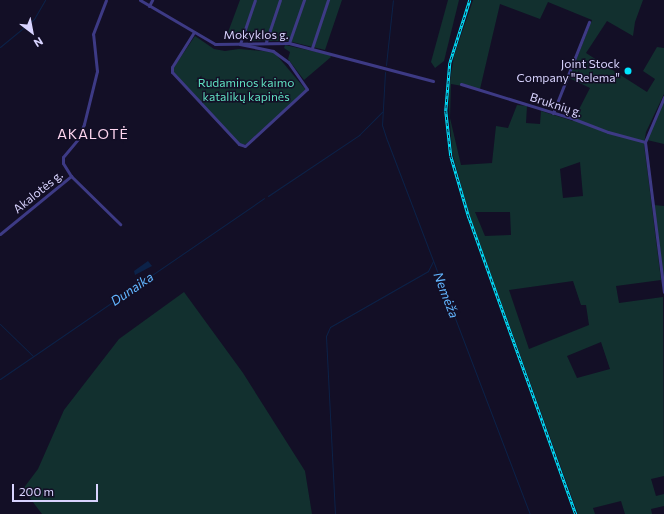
<!DOCTYPE html>
<meta charset="utf-8">
<style>
body{margin:0}
#map{position:relative;width:664px;height:514px;overflow:hidden;background:#130f26;font-family:Commissioner,sans-serif}
div>[style]{position:absolute}
.green>*{inset:0;background:#12302f}
.water>*{inset:0;background:#0c2248}
.stream>*{height:1px;margin:-0.5px;padding:0 0.5px;transform-origin:0.5px;border-radius:0.5px;background:#0c2248}
.minor>*{height:3px;margin:-1.5px;padding:0 1.5px;transform-origin:1.5px;border-radius:1.5px;background:#3d3a85}
.rail>*{height:2.5px;margin-top:-1.25px;transform-origin:0;background:repeating-linear-gradient(90deg,#130f26 0 3px,#00e5ff 0 6px);box-sizing:border-box;border-block:1px solid #00e5ff}
.dots>*{width:11px;height:11px;translate:-50% -50%;box-sizing:border-box;border:2px solid #130f26;border-radius:50%}
span{translate:-50% -50%;white-space:nowrap;text-align:center;line-height:1.15;-webkit-text-stroke:3px #130f26;paint-order:stroke}
.street-label{font-size:12px;color:#d9d4ff}
.poi-label{font-size:12px;color:#d9d4ff}
.right{translate:-100% -50%;text-align:right}
.park-label{font-size:12px;color:#5fe0c0}
.water-label{font-size:13px;color:#62b6ff;font-style:italic}
.quarter-label{font-size:14px;color:#ffd6f0;letter-spacing:1px}
.north{position:absolute;left:12px;top:12px;width:40px;height:40px;-webkit-text-stroke:3px #130f26;paint-order:stroke;rotate:148deg;font-size:11px;font-weight:700;line-height:16px;text-align:center;color:#d9d4ff}
.north::after{content:'';display:block;margin:auto;width:14px;height:18px;background:#d9d4ff;clip-path:polygon(50% 0,100% 100%,50% 72%,0 100%)}
.scale{position:absolute;left:12px;top:484px;width:86px;height:18px;box-sizing:border-box;border:2px solid #d9d4ff;border-top:0;padding-left:5px;font-size:12px;line-height:14px;white-space:nowrap;color:#d9d4ff;-webkit-text-stroke:3px #130f26;paint-order:stroke}
</style>
<div id="map">
<div class="green">
<div style="clip-path:polygon(240px 0,342px 0,325px 50px,288px 41px,254px 41px,227px 35px)"></div>
<div style="clip-path:polygon(448px 0,459px 0,444px 61px,435px 68px,431px 62px)"></div>
<div style="clip-path:polygon(evenodd,473px 0,643px 0,635px 22px,633px 36px,607px 21px,586px 53px,647px 92px,655px 79px,643px 71px,657px 47px,664px 48px,664px 94px,646px 132px,644px 144px,661px 280px,616px 286px,619px 303px,663px 297px,664px 476px,651px 479px,656px 496px,664px 494px,664px 506px,651px 509px,652px 514px,625px 514px,621px 501px,593px 508px,595px 514px,578px 514px,469px 214px,452px 152px,448px 93px,454px 56px,473px 0,548px 2px,592px 20px,569px 78px,590px 88px,573px 121px,541px 111px,540px 124px,526px 123px,527px 106px,517px 105px,508px 128px,496px 126px,492px 163px,461px 165px,450px 118px,451px 84px,480px 89px,500px 4px,540px 19px,548px 2px,473px 0,580px 162px,583px 196px,563px 198px,560px 169px,580px 162px,473px 0,475px 212px,510px 212px,511px 235px,485px 236px,475px 212px,473px 0,573px 281px,581px 305px,586px 305px,589px 325px,529px 349px,509px 290px,573px 281px,473px 0,601px 342px,610px 369px,577px 378px,567px 356px,601px 342px)"></div>
<div style="clip-path:polygon(195px 36px,214px 49px,225px 51px,239px 49px,274px 52px,306px 90px,246px 144px,241px 145px,174px 73px,174px 67px)"></div>
<div style="clip-path:polygon(285px 45px,330px 55px,331px 57px,304px 80px,288px 59px,290px 52px,284px 48px)"></div>
<div style="clip-path:polygon(664px 100px,664px 144px,647px 140px)"></div>
<div style="clip-path:polygon(654px 205px,664px 206px,664px 281px)"></div>
<div style="clip-path:polygon(184px 292px,243px 373px,305px 471px,312px 514px,42px 514px,23px 489px,38px 469px,64px 410px,119px 339px)"></div>
</div>
<div class="water">
<div style="clip-path:polygon(148px 261px,152px 266px,135px 275px,134px 271px)"></div>
</div>
<div class="stream">
<div style="left:0;top:47px;width:44px;rotate:-39.5deg"></div>
<div style="left:34px;top:19px;width:22px;rotate:-60deg"></div>
<div style="left:386px;top:65px;width:65px;rotate:-83.9deg"></div>
<div style="left:385px;top:72px;width:53px;rotate:93.2deg"></div>
<div style="left:382px;top:125px;width:16px;rotate:72deg"></div>
<div style="left:387px;top:140px;width:400px;rotate:69.1deg"></div>
<div style="left:268px;top:196px;width:110px;rotate:-33.8deg"></div>
<div style="left:359px;top:135px;width:33px;rotate:-45deg"></div>
<div style="left:0;top:324px;width:46px;rotate:44.1deg"></div>
<div style="left:0;top:379px;width:320px;rotate:-34.4deg"></div>
<div style="left:335px;top:514px;width:178px;rotate:-92.9deg"></div>
<div style="left:326px;top:336px;width:10px;rotate:-66deg"></div>
<div style="left:330px;top:327px;width:113px;rotate:-29.7deg"></div>
<div style="left:428px;top:271px;width:11px;rotate:-63deg"></div>
</div>
<div class="minor">
<div style="left:140px;top:0;width:87px;rotate:30.4deg"></div>
<div style="left:215px;top:44px;width:74px;rotate:-0.8deg"></div>
<div style="left:289px;top:43px;width:149px;rotate:14.8deg"></div>
<div style="left:149px;top:6px;width:7px;rotate:-63deg"></div>
<div style="left:194px;top:32px;width:41px;rotate:122.2deg"></div>
<div style="left:172px;top:67px;width:5px;rotate:90deg"></div>
<div style="left:172px;top:72px;width:98px;rotate:47.1deg"></div>
<div style="left:239px;top:144px;width:6px;rotate:18deg"></div>
<div style="left:245px;top:146px;width:84px;rotate:-42.6deg"></div>
<div style="left:307px;top:89px;width:33px;rotate:-125deg"></div>
<div style="left:288px;top:62px;width:19px;rotate:-144deg"></div>
<div style="left:273px;top:51px;width:34px;rotate:-168deg"></div>
<div style="left:240px;top:44px;width:46px;rotate:-71.2deg"></div>
<div style="left:266px;top:42px;width:44px;rotate:-71.6deg"></div>
<div style="left:289px;top:43px;width:46px;rotate:-70.8deg"></div>
<div style="left:312px;top:48px;width:51px;rotate:-71.6deg"></div>
<div style="left:461px;top:84px;width:118px;rotate:17.2deg"></div>
<div style="left:574px;top:119px;width:36px;rotate:21deg"></div>
<div style="left:608px;top:132px;width:38px;rotate:15deg"></div>
<div style="left:664px;top:97px;width:49px;rotate:112.9deg"></div>
<div style="left:645px;top:142px;width:151px;rotate:82.8deg"></div>
<div style="left:553px;top:113px;width:98px;rotate:-68.4deg"></div>
<div style="left:71px;top:176px;width:15px;rotate:-122deg"></div>
<div style="left:63px;top:163px;width:6px;rotate:-90deg"></div>
<div style="left:63px;top:157px;width:23px;rotate:-50deg"></div>
<div style="left:78px;top:139px;width:16px;rotate:-68deg"></div>
<div style="left:84px;top:124px;width:55px;rotate:-76.2deg"></div>
<div style="left:97px;top:71px;width:37px;rotate:-96deg"></div>
<div style="left:93px;top:34px;width:36px;rotate:-69deg"></div>
<div style="left:0;top:234px;width:92px;rotate:-39.2deg"></div>
<div style="left:71px;top:176px;width:69px;rotate:44.4deg"></div>
</div>
<div class="rail">
<div style="left:470px;top:0;width:66px;rotate:107.6deg"></div>
<div style="left:450px;top:63px;width:48px;rotate:94.8deg"></div>
<div style="left:446px;top:111px;width:45px;rotate:83.7deg"></div>
<div style="left:451px;top:156px;width:64px;rotate:73.6deg"></div>
<div style="left:469px;top:217px;width:316px;rotate:70.2deg"></div>
</div>
<div class="dots">
<div style="left:628px;top:71px;background:#00e5ff"></div>
</div>
<div class="street-label">
<span style="left:256px;top:35px">Mokyklos g.</span>
<span style="left:556px;top:105px;rotate:18deg">Bruknių g.</span>
<span style="left:38px;top:192px;rotate:-39deg">Akalotės g.</span>
</div>
<div class="poi-label">
<span class="right" style="left:620px;top:71px">Joint Stock<br>Company "Relema"</span>
</div>
<div class="park-label">
<span style="left:246px;top:90px">Rudaminos kaimo<br>katalikų kapinės</span>
</div>
<div class="water-label">
<span style="left:132px;top:289px;rotate:-34deg">Dunaika</span>
<span style="left:446px;top:295px;rotate:69deg">Nemėža</span>
</div>
<div class="quarter-label">
<span style="left:93px;top:134px">AKALOTĖ</span>
</div>
<div class="north">N</div>
<div class="scale">200 m</div>
</div>
